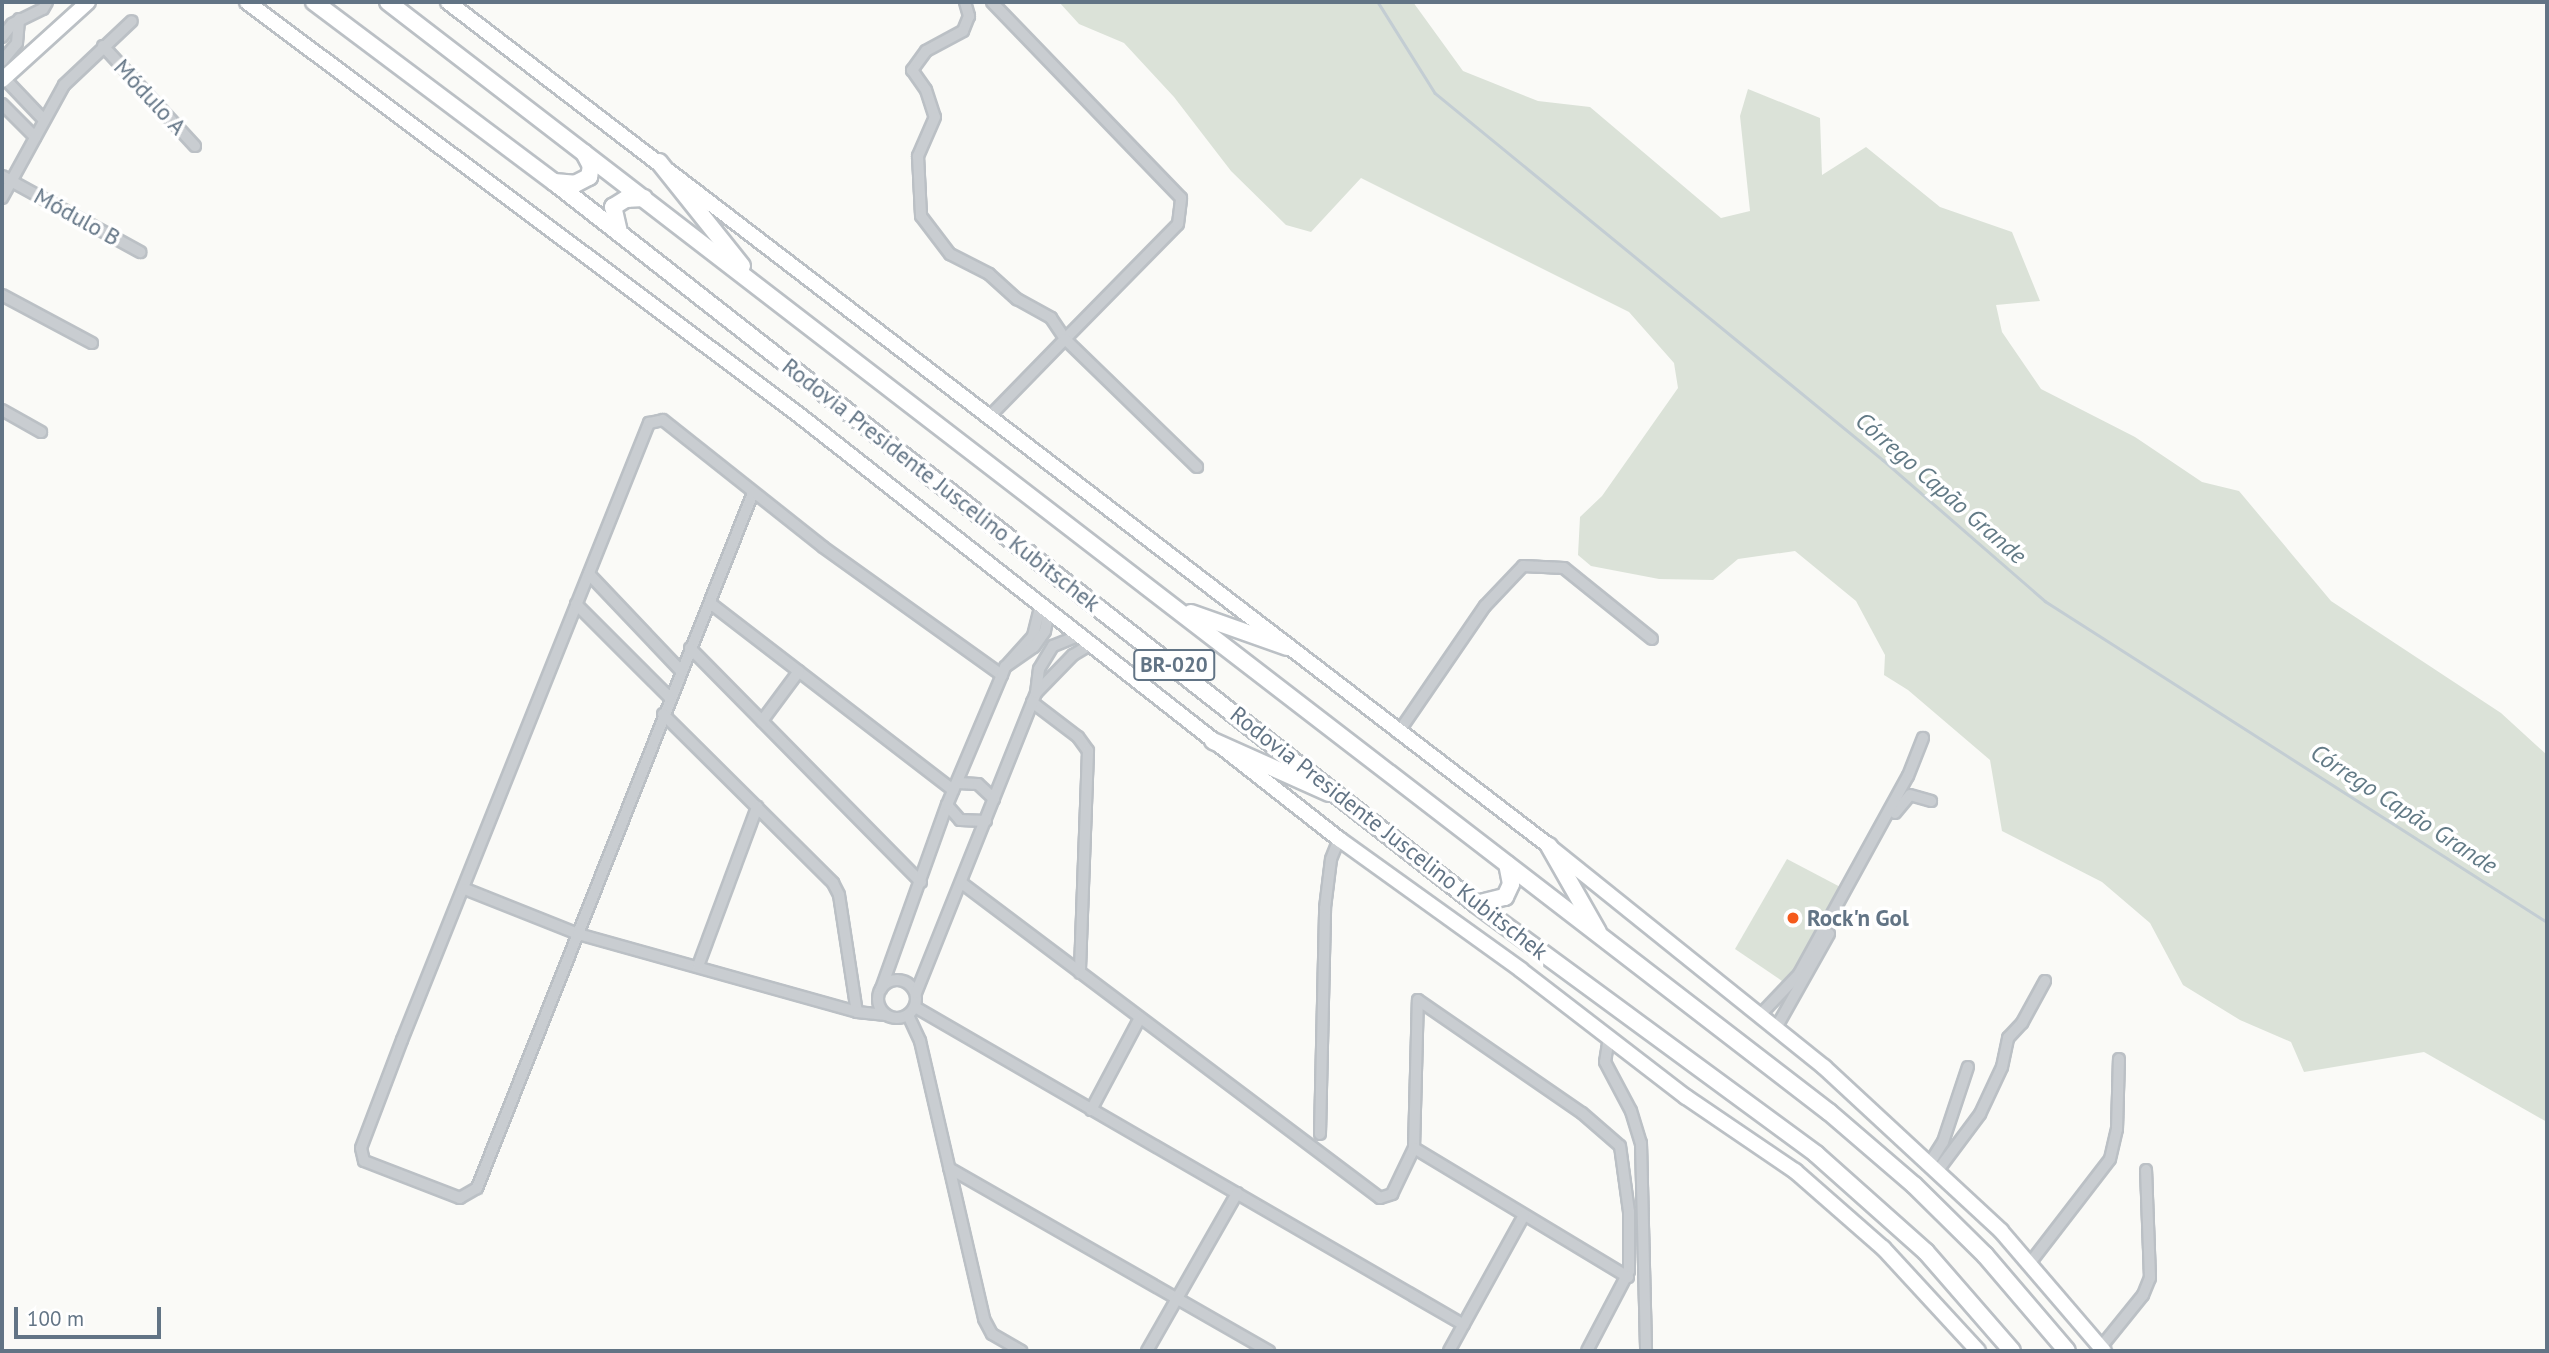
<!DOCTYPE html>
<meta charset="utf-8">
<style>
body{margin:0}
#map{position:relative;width:2549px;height:1353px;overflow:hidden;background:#fafaf7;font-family:"PT Sans",sans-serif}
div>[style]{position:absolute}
.green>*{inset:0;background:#dbe2d8}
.stream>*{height:2.5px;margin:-1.25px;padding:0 1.25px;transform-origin:1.25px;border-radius:1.25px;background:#c3cdd3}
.roads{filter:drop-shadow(2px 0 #bbc0c5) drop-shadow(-2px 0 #bbc0c5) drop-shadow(0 2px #bbc0c5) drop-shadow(0 -2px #bbc0c5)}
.minor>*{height:10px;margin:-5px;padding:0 5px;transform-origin:5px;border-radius:5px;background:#c9cdd1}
.minor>.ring{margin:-5px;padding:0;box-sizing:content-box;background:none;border:10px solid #c9cdd1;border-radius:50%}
.secondary>*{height:14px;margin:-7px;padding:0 7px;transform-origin:7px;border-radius:7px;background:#fff}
.trunk>*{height:16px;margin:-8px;padding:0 8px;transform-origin:8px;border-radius:8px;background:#fff}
.dots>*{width:19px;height:19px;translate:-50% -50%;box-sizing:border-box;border:4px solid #fff;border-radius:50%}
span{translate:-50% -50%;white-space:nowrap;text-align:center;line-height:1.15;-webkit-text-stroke:7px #fff;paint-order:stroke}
.shield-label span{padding:2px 5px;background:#fff;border:2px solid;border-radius:5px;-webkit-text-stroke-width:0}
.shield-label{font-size:21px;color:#627485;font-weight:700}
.street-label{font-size:23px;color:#627485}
.poi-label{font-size:23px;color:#627485;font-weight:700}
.left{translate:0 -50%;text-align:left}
.water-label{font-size:24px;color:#627a86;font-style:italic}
.frame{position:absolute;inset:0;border:4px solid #627485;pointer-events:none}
.scale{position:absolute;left:14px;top:1307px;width:147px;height:32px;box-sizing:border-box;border:4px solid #627485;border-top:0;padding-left:9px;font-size:21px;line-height:24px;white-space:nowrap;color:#627485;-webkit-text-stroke:5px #fff;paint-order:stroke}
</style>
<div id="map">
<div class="green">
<div style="clip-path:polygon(1059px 2px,1413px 2px,1463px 71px,1538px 101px,1590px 107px,1721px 218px,1750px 211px,1740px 116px,1748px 89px,1820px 118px,1822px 175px,1866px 147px,1940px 207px,2012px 232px,2040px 301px,1996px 305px,2002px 332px,2041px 389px,2135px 437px,2202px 482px,2239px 491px,2331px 601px,2501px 713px,2547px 755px,2547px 1122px,2424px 1052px,2304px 1072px,2291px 1042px,2240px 1020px,2183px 985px,2150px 923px,2102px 882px,2002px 831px,1990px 760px,1908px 690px,1884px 675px,1885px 655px,1856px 601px,1795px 551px,1738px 559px,1713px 580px,1659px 579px,1591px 566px,1578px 555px,1580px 517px,1602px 496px,1678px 388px,1674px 363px,1629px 312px,1361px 178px,1311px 232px,1286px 225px,1231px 171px,1174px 97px,1124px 43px,1079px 24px)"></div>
<div style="clip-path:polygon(1787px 859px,1846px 890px,1791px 987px,1735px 949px)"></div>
</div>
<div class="stream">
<div style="left:1378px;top:2px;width:107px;rotate:57.9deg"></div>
<div style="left:1435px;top:93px;width:579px;rotate:39.32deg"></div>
<div style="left:1883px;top:460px;width:215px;rotate:41deg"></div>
<div style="left:2045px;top:601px;width:596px;rotate:32.6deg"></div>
</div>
<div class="roads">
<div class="minor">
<div style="left:965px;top:2px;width:15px;rotate:74deg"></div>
<div style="left:969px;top:16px;width:16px;rotate:112deg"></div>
<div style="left:963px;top:31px;width:42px;rotate:151.6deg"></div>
<div style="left:926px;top:51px;width:24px;rotate:126deg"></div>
<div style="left:912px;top:70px;width:24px;rotate:55deg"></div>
<div style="left:926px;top:90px;width:28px;rotate:72deg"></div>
<div style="left:935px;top:117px;width:43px;rotate:113.6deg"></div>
<div style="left:918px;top:156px;width:60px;rotate:87.1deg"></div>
<div style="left:921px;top:216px;width:48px;rotate:52.7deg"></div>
<div style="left:950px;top:254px;width:44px;rotate:27.1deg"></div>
<div style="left:989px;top:274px;width:38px;rotate:42deg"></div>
<div style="left:1017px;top:299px;width:39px;rotate:29deg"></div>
<div style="left:1051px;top:318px;width:25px;rotate:56deg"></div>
<div style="left:1065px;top:339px;width:161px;rotate:-45.5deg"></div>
<div style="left:1178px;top:224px;width:26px;rotate:-83deg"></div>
<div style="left:1181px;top:198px;width:272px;rotate:-134deg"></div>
<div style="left:2px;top:37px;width:16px;rotate:-52deg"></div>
<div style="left:12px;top:24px;width:34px;rotate:-26deg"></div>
<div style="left:43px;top:9px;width:8px;rotate:-60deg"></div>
<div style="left:103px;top:46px;width:136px;rotate:47.4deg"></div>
<div style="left:2px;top:61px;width:23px;rotate:-50deg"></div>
<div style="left:17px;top:43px;width:24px;rotate:-85deg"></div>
<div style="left:4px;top:78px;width:58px;rotate:46.4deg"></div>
<div style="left:2px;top:104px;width:47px;rotate:45deg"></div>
<div style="left:2px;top:176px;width:158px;rotate:28.8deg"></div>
<div style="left:2px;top:198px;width:129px;rotate:-61.2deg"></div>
<div style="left:64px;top:85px;width:93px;rotate:-43.3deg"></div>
<div style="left:2px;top:295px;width:102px;rotate:28.1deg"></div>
<div style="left:2px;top:410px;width:45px;rotate:29.4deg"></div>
<div style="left:988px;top:418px;width:110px;rotate:-45.7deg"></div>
<div style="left:1065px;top:339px;width:184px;rotate:44.1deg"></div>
<div style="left:753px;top:493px;width:748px;rotate:111.66deg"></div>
<div style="left:477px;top:1188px;width:20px;rotate:150deg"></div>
<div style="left:460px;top:1198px;width:103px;rotate:-158.9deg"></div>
<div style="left:364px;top:1161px;width:13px;rotate:-103deg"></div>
<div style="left:361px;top:1148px;width:116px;rotate:-69.2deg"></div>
<div style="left:402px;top:1040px;width:665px;rotate:-68.18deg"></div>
<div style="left:649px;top:423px;width:14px;rotate:-12deg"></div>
<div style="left:663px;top:420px;width:204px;rotate:38.4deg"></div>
<div style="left:823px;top:547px;width:220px;rotate:35.6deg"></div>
<div style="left:589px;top:574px;width:131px;rotate:46.5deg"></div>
<div style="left:710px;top:603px;width:307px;rotate:37.6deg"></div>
<div style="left:576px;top:604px;width:132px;rotate:45deg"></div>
<div style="left:690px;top:648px;width:329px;rotate:45.4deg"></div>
<div style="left:1007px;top:665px;width:39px;rotate:-48deg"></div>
<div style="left:1033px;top:636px;width:33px;rotate:-76deg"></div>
<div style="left:1036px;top:693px;width:53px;rotate:-45.8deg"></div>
<div style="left:1073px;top:655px;width:21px;rotate:-31deg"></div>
<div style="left:1032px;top:702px;width:58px;rotate:37.3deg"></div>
<div style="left:1078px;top:737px;width:17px;rotate:54deg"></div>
<div style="left:1088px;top:751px;width:222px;rotate:92.1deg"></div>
<div style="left:663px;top:714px;width:240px;rotate:44.8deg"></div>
<div style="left:833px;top:883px;width:13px;rotate:63deg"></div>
<div style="left:839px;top:895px;width:118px;rotate:81.3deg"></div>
<div style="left:762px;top:721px;width:62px;rotate:-53.5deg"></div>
<div style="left:1398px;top:733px;width:154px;rotate:-55.6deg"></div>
<div style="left:1485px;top:606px;width:55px;rotate:-46.5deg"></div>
<div style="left:1523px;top:566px;width:41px;rotate:2.8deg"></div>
<div style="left:1564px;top:568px;width:113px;rotate:38.9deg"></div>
<div style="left:958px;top:783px;width:20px;rotate:3deg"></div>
<div style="left:978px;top:784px;width:22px;rotate:43deg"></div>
<div style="left:947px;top:805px;width:20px;rotate:49deg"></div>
<div style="left:960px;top:820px;width:26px;rotate:2deg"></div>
<div style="left:1895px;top:813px;width:23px;rotate:-50deg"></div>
<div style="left:1910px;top:795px;width:22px;rotate:16deg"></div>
<div style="left:963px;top:884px;width:522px;rotate:36.98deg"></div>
<div style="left:1380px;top:1198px;width:13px;rotate:-18deg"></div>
<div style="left:1392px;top:1194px;width:51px;rotate:-64.4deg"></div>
<div style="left:1414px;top:1148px;width:148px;rotate:-88.5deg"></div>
<div style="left:465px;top:889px;width:122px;rotate:21.7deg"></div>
<div style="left:578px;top:934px;width:290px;rotate:15.6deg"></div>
<div style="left:857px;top:1012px;width:29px;rotate:6deg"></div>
<div style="left:698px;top:966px;width:170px;rotate:-69.6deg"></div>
<div class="ring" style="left:878px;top:980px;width:28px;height:28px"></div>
<div style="left:881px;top:989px;width:195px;rotate:-70.3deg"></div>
<div style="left:947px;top:805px;width:141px;rotate:-67.1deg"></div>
<div style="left:1002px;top:675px;width:9px;rotate:-69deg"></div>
<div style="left:1005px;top:667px;width:35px;rotate:-35deg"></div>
<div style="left:1034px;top:647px;width:19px;rotate:-55deg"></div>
<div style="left:1045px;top:631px;width:21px;rotate:-79deg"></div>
<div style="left:916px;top:993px;width:323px;rotate:-68.2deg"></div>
<div style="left:1036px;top:693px;width:24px;rotate:-83deg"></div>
<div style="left:1039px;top:669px;width:27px;rotate:-59deg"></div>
<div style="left:1053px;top:646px;width:29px;rotate:-22deg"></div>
<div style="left:1418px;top:1000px;width:199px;rotate:34.6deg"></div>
<div style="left:1582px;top:1113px;width:50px;rotate:41deg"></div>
<div style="left:1620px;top:1146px;width:67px;rotate:82.2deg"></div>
<div style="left:1629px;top:1212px;width:59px;rotate:90deg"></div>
<div style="left:1629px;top:1271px;width:90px;rotate:117.7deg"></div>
<div style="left:915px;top:1007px;width:634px;rotate:30.08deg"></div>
<div style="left:908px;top:1015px;width:29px;rotate:65deg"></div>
<div style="left:920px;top:1041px;width:285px;rotate:77deg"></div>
<div style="left:984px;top:1319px;width:17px;rotate:62deg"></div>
<div style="left:992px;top:1334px;width:34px;rotate:30deg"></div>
<div style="left:1760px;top:1015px;width:57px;rotate:-46.4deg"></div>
<div style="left:1799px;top:974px;width:226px;rotate:-61.2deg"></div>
<div style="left:1908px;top:776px;width:41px;rotate:-68.5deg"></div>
<div style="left:1776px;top:1028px;width:108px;rotate:-60.6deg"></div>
<div style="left:1609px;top:1037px;width:25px;rotate:99deg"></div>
<div style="left:1605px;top:1062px;width:55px;rotate:62deg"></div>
<div style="left:1631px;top:1111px;width:34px;rotate:73deg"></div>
<div style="left:1641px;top:1143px;width:208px;rotate:88.6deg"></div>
<div style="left:1091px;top:1110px;width:104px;rotate:-62deg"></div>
<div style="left:1320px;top:1134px;width:226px;rotate:-88.7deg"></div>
<div style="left:1325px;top:908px;width:49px;rotate:-83deg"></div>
<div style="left:1331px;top:859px;width:22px;rotate:-68deg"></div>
<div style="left:1414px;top:1148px;width:250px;rotate:31.1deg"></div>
<div style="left:1931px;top:1161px;width:22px;rotate:-58deg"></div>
<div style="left:1943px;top:1142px;width:79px;rotate:-71.6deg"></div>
<div style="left:949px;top:1168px;width:369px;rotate:29.8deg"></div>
<div style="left:1939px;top:1169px;width:69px;rotate:-53.3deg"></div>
<div style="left:1980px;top:1114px;width:52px;rotate:-64.9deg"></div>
<div style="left:2002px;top:1067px;width:30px;rotate:-78deg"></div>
<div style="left:2008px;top:1038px;width:21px;rotate:-47deg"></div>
<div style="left:2022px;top:1023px;width:48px;rotate:-61.3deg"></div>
<div style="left:2030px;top:1263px;width:131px;rotate:-52.4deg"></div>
<div style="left:2110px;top:1159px;width:31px;rotate:-77deg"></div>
<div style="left:2117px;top:1129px;width:70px;rotate:-88.4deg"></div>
<div style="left:2101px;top:1347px;width:67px;rotate:-51.1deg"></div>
<div style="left:2143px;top:1295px;width:18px;rotate:-68deg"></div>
<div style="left:2150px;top:1278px;width:108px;rotate:-92.1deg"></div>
<div style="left:1147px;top:1351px;width:182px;rotate:-60.3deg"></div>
<div style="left:1449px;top:1351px;width:155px;rotate:-61.1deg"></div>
</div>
<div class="secondary">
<div style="left:247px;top:2px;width:689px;rotate:36.8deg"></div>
<div style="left:799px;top:415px;width:687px;rotate:38.14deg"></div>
<div style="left:1339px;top:839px;width:224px;rotate:35.7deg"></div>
<div style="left:1521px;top:970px;width:208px;rotate:37.6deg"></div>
<div style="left:1686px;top:1097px;width:132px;rotate:34.2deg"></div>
<div style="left:1795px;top:1171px;width:117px;rotate:41.2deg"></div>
<div style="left:1883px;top:1248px;width:140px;rotate:47.3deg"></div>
<div style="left:448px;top:2px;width:1387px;rotate:37.47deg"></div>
<div style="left:1549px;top:846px;width:353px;rotate:38.8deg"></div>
<div style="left:1824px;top:1067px;width:241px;rotate:42.8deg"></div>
<div style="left:2001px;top:1231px;width:158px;rotate:49.4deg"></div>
<div style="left:2px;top:80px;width:116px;rotate:-42.2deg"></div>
</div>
<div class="trunk">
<div style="left:314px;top:2px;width:300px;rotate:36.9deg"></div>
<div style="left:554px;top:182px;width:1171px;rotate:38.06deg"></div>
<div style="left:1476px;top:904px;width:422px;rotate:36.3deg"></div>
<div style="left:1816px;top:1154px;width:147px;rotate:41.7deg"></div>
<div style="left:1926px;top:1252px;width:131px;rotate:49deg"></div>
<div style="left:388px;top:2px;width:1819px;rotate:37.61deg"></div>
<div style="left:1829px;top:1112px;width:112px;rotate:40.7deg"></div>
<div style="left:1914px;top:1185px;width:100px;rotate:44.6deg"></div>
<div style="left:1985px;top:1255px;width:126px;rotate:49.5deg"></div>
<div style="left:659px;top:162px;width:133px;rotate:51.4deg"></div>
<div style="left:554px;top:182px;width:21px;rotate:5deg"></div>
<div style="left:575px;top:184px;width:16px;rotate:-27deg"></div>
<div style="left:589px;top:177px;width:11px;rotate:-80deg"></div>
<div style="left:591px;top:166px;width:15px;rotate:-118deg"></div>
<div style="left:619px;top:232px;width:26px;rotate:-103deg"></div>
<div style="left:613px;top:207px;width:15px;rotate:-32deg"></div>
<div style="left:626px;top:199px;width:18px;rotate:-3deg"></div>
<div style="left:1191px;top:613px;width:102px;rotate:19.5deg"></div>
<div style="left:1213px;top:741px;width:127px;rotate:24.1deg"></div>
<div style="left:1549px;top:846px;width:99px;rotate:60.3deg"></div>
<div style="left:1476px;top:904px;width:30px;rotate:-14deg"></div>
<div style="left:1505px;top:897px;width:14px;rotate:-65deg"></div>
<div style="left:1511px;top:884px;width:20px;rotate:-101deg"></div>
</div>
</div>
<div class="dots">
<div style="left:1793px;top:918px;background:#f55a1c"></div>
</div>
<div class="shield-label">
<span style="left:1174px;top:665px">BR-020</span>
</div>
<div class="street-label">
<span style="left:150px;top:97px;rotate:47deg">Módulo A</span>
<span style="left:77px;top:217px;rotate:29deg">Módulo B</span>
<span style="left:941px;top:485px;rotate:38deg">Rodovia Presidente Juscelino Kubitschek</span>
<span style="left:1389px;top:833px;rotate:38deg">Rodovia Presidente Juscelino Kubitschek</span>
</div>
<div class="poi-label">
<span class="left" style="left:1807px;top:918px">Rock'n Gol</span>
</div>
<div class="water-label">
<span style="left:1941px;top:488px;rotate:41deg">Córrego Capão Grande</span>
<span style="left:2404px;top:809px;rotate:33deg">Córrego Capão Grande</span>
</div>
<div class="frame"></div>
<div class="scale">100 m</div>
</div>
